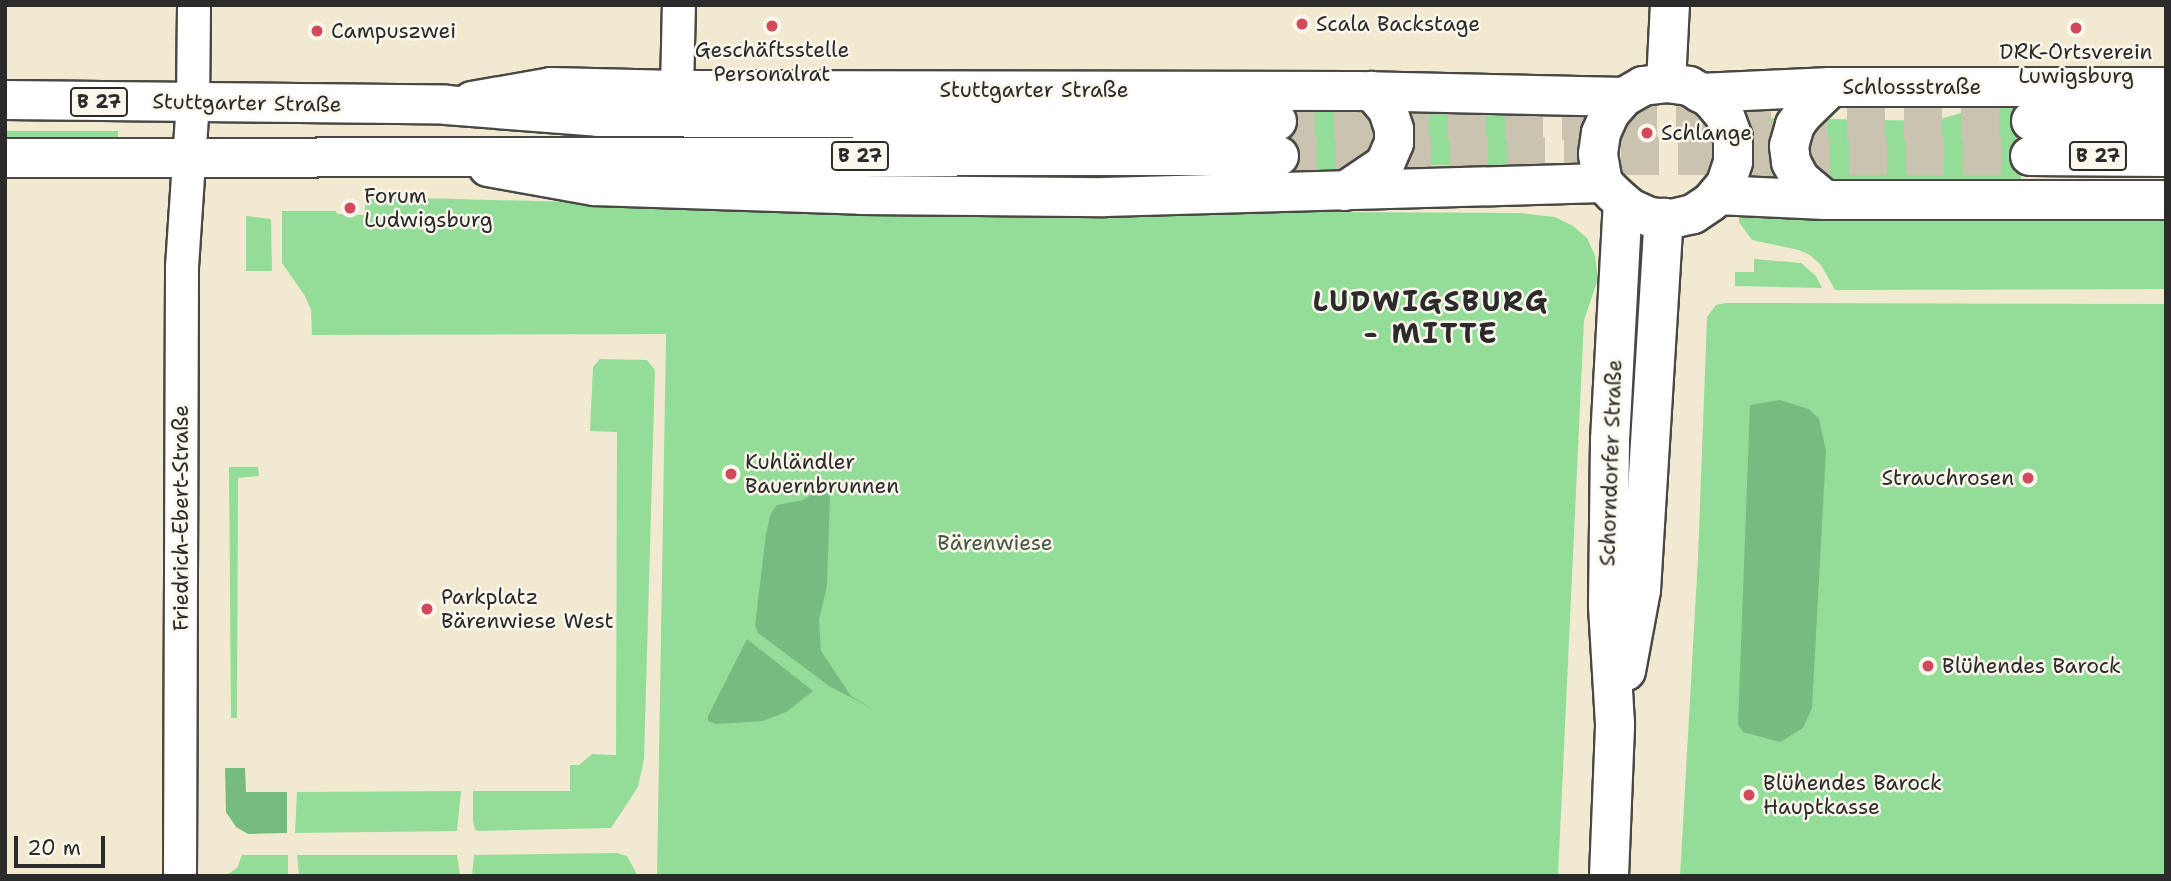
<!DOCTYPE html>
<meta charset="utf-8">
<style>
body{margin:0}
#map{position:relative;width:2171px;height:881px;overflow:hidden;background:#f2e9d1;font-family:"Shantell Sans",sans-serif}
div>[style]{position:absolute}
.green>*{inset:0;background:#93dd99}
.forest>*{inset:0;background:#76bc81}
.primary-tunnel>*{height:38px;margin-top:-19px;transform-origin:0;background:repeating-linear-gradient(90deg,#cac3b0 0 38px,transparent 0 57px)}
.roads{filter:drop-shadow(2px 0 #494844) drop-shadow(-2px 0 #494844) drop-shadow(0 2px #494844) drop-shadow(0 -2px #494844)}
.street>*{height:32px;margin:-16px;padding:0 16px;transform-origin:16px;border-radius:16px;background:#fff}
.secondary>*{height:38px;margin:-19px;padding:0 19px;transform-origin:19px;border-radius:19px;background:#fff}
.primary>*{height:38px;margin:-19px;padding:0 19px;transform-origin:19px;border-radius:19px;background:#fff}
.dots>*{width:19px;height:19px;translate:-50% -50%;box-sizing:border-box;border:4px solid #fbf7ec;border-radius:50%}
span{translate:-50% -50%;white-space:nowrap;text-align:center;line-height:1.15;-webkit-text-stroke:5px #fbf7ec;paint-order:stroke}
.shield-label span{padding:2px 5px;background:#fbf7ec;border:2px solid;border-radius:5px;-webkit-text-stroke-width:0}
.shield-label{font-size:19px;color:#2b2b2b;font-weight:700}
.poi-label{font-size:21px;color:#2b2b2b}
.left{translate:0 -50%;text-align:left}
.right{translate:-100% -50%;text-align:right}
.street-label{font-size:21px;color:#2b2b2b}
.park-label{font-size:21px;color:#455846}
.district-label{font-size:28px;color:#2b2b2b;font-weight:700;letter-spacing:2px}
.frame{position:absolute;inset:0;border:7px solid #2b2b2b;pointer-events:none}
.scale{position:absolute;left:14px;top:836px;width:91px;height:32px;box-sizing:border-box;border:4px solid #2b2b2b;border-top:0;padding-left:9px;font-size:21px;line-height:24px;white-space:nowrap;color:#2b2b2b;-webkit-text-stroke:5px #fbf7ec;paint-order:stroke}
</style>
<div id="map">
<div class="green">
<div style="clip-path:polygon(1994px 103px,2023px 104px,2021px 186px,1831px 182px,1813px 176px,1803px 141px,1819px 123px,1828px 119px,1934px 121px)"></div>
<div style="clip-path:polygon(1405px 105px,1543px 117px,1541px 166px,1404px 165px)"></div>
<div style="clip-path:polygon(1279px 106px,1360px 107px,1373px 117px,1381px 146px,1342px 171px,1280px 181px)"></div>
<div style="clip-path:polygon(1760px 118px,1786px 119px,1789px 183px,1769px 181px,1739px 171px,1744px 121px)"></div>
<div style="clip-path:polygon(5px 131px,118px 131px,118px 138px,5px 138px)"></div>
<div style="clip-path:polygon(380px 197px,875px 210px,1520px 213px,1555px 217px,1573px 226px,1587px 238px,1595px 256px,1598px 279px,1584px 320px,1558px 876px,657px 876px,666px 334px,312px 335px,311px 310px,305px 296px,282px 263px,282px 211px,336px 211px,337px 214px,364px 215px,366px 199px)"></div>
<div style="clip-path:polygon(1739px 214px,2166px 216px,2166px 289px,1835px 290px,1821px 265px,1810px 255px,1799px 250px,1752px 240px,1739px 222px)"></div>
<div style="clip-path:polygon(246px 216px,271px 219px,272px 271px,246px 271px)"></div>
<div style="clip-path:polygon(1754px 259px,1801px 263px,1816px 276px,1822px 288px,1735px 286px,1735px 272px,1754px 272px)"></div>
<div style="clip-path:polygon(1725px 303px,2166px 304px,2166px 876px,1680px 876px,1698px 558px,1707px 317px,1716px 305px)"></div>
<div style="clip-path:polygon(600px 359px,647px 360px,655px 370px,644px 759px,638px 787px,611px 828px,479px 831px,475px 830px,473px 820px,473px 791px,570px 791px,570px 765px,579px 765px,592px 754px,616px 755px,617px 432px,590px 431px,593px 367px)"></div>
<div style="clip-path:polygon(229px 467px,258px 467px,259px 476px,238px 478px,237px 718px,231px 718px)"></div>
<div style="clip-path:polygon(461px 791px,457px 831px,295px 833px,297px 792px)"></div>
<div style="clip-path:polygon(617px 853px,627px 856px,638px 876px,472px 876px,474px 855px)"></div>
<div style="clip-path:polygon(242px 855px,288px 855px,288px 876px,225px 876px,237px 868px)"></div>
<div style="clip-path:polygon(297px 855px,457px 855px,460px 876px,299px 876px)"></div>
</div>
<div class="forest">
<div style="clip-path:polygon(1780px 400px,1809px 409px,1819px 419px,1826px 451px,1812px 708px,1803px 728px,1780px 742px,1743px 732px,1738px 724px,1750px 405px)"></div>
<div style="clip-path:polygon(833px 481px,830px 496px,827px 586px,819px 620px,821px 651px,851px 696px,871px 708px,829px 686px,758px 633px,755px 625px,766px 534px,771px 513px,777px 505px,803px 500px)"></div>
<div style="clip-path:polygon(747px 639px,813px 691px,786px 712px,763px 721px,715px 724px,708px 721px,708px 716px)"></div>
<div style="clip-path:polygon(225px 768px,245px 768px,246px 792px,287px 792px,287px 833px,248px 834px,236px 827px,226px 812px)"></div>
</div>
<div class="primary-tunnel">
<div style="left:1277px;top:121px;width:754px"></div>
<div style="left:1279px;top:156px;width:751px"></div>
</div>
<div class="roads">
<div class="street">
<div style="left:677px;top:90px;width:85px;rotate:-88.7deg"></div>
<div style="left:180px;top:876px;width:609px;rotate:-89.81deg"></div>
<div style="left:182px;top:267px;width:164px;rotate:-86.2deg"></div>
<div style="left:193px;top:103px;width:98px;rotate:-89.4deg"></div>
</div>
<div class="secondary">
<div style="left:1666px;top:83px;width:23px;rotate:7deg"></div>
<div style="left:1689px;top:86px;width:24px;rotate:30deg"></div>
<div style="left:1710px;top:98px;width:23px;rotate:50deg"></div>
<div style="left:1725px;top:116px;width:23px;rotate:70deg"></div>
<div style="left:1733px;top:138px;width:24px;rotate:90deg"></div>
<div style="left:1733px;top:162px;width:23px;rotate:108deg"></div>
<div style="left:1726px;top:184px;width:23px;rotate:130deg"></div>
<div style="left:1711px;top:202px;width:22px;rotate:146deg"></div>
<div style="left:1693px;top:214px;width:22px;rotate:167deg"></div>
<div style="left:1672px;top:219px;width:22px;rotate:-175deg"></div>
<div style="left:1650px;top:217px;width:22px;rotate:-156deg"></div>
<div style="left:1630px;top:208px;width:21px;rotate:-139deg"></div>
<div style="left:1614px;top:194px;width:16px;rotate:-135deg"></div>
<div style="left:1603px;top:183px;width:29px;rotate:-100deg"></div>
<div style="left:1598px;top:154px;width:21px;rotate:-82deg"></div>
<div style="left:1601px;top:133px;width:22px;rotate:-66deg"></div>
<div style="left:1610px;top:113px;width:21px;rotate:-49deg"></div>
<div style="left:1624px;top:97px;width:22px;rotate:-30deg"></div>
<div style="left:1643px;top:86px;width:23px;rotate:-7deg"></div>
<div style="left:1666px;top:83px;width:78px;rotate:-87.1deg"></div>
<div style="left:1700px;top:93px;width:131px;rotate:-2.6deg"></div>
<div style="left:1831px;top:87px;width:335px"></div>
<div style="left:472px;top:101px;width:80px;rotate:-10deg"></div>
<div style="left:551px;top:87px;width:126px;rotate:1.4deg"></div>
<div style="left:677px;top:90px;width:681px;rotate:0.08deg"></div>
<div style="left:1358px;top:91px;width:266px;rotate:1.3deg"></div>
<div style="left:488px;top:167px;width:108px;rotate:10.2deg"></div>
<div style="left:594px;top:186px;width:267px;rotate:1.9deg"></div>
<div style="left:861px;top:195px;width:244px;rotate:0.5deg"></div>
<div style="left:1105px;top:197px;width:498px;rotate:-1.6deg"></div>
<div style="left:1345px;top:191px;width:48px;rotate:-34deg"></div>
<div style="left:1385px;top:164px;width:23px;rotate:-67deg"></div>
<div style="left:1394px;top:143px;width:14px;rotate:-90deg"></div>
<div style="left:1394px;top:129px;width:20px;rotate:-108deg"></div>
<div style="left:1388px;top:110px;width:25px;rotate:-130deg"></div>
<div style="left:1717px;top:195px;width:108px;rotate:2.7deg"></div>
<div style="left:1825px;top:200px;width:341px"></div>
<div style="left:1825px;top:200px;width:33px;rotate:-140deg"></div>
<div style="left:1800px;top:179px;width:19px;rotate:-118deg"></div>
<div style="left:1791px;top:162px;width:16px;rotate:-97deg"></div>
<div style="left:1789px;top:146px;width:22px;rotate:-74deg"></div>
<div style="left:1795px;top:125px;width:14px;rotate:-54deg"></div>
<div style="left:1803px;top:114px;width:39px;rotate:-44deg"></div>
<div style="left:1626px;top:671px;width:82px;rotate:-79.5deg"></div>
<div style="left:1641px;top:590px;width:373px;rotate:-86.5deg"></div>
<div style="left:1609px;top:876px;width:152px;rotate:-87.7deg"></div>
<div style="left:1615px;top:724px;width:119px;rotate:-93.4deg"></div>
<div style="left:1608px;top:605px;width:165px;rotate:-89.3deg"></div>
<div style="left:1610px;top:440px;width:238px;rotate:-86.9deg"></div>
</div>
<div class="primary">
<div style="left:5px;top:100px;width:441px;rotate:0.6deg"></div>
<div style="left:446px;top:105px;width:152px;rotate:4.5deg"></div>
<div style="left:598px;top:117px;width:679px;rotate:0.34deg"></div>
<div style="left:2031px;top:121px;width:135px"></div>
<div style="left:2030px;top:156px;width:136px;rotate:0.4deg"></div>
<div style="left:5px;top:158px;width:1274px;rotate:-0.09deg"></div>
</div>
</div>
<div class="dots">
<div style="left:1302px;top:24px;background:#d1495b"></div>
<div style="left:772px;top:26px;background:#d1495b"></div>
<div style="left:2076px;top:28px;background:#d1495b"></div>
<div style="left:317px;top:31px;background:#d1495b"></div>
<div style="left:1647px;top:133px;background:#d1495b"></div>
<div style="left:350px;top:208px;background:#d1495b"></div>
<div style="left:731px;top:474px;background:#d1495b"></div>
<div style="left:2028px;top:478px;background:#d1495b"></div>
<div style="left:427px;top:609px;background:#d1495b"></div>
<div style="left:1928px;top:666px;background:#d1495b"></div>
<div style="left:1749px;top:795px;background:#d1495b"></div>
</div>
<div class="shield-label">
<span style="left:99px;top:102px">B 27</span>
<span style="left:860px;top:156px">B 27</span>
<span style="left:2098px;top:156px">B 27</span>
</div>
<div class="poi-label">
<span class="left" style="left:1316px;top:24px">Scala Backstage</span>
<span class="left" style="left:331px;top:31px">Campuszwei</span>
<span style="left:772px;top:62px">Geschäftsstelle<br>Personalrat</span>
<span style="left:2076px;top:64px">DRK-Ortsverein<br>Luwigsburg</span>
<span class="left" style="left:1661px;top:133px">Schlange</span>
<span class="left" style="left:364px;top:208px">Forum<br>Ludwigsburg</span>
<span class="left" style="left:745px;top:474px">Kuhländler<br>Bauernbrunnen</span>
<span class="right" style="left:2014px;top:478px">Strauchrosen</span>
<span class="left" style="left:441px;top:609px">Parkplatz<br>Bärenwiese West</span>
<span class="left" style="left:1942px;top:666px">Blühendes Barock</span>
<span class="left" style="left:1763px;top:795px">Blühendes Barock<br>Hauptkasse</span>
</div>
<div class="street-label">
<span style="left:1912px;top:87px">Schlossstraße</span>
<span style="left:1034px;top:90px">Stuttgarter Straße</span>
<span style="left:247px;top:103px;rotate:1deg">Stuttgarter Straße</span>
<span style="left:1611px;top:463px;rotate:-88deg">Schorndorfer Straße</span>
<span style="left:181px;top:518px;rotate:-90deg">Friedrich-Ebert-Straße</span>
</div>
<div class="park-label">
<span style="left:995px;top:543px">Bärenwiese</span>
</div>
<div class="district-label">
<span style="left:1431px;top:317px">LUDWIGSBURG<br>- MITTE</span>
</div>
<div class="frame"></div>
<div class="scale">20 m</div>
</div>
